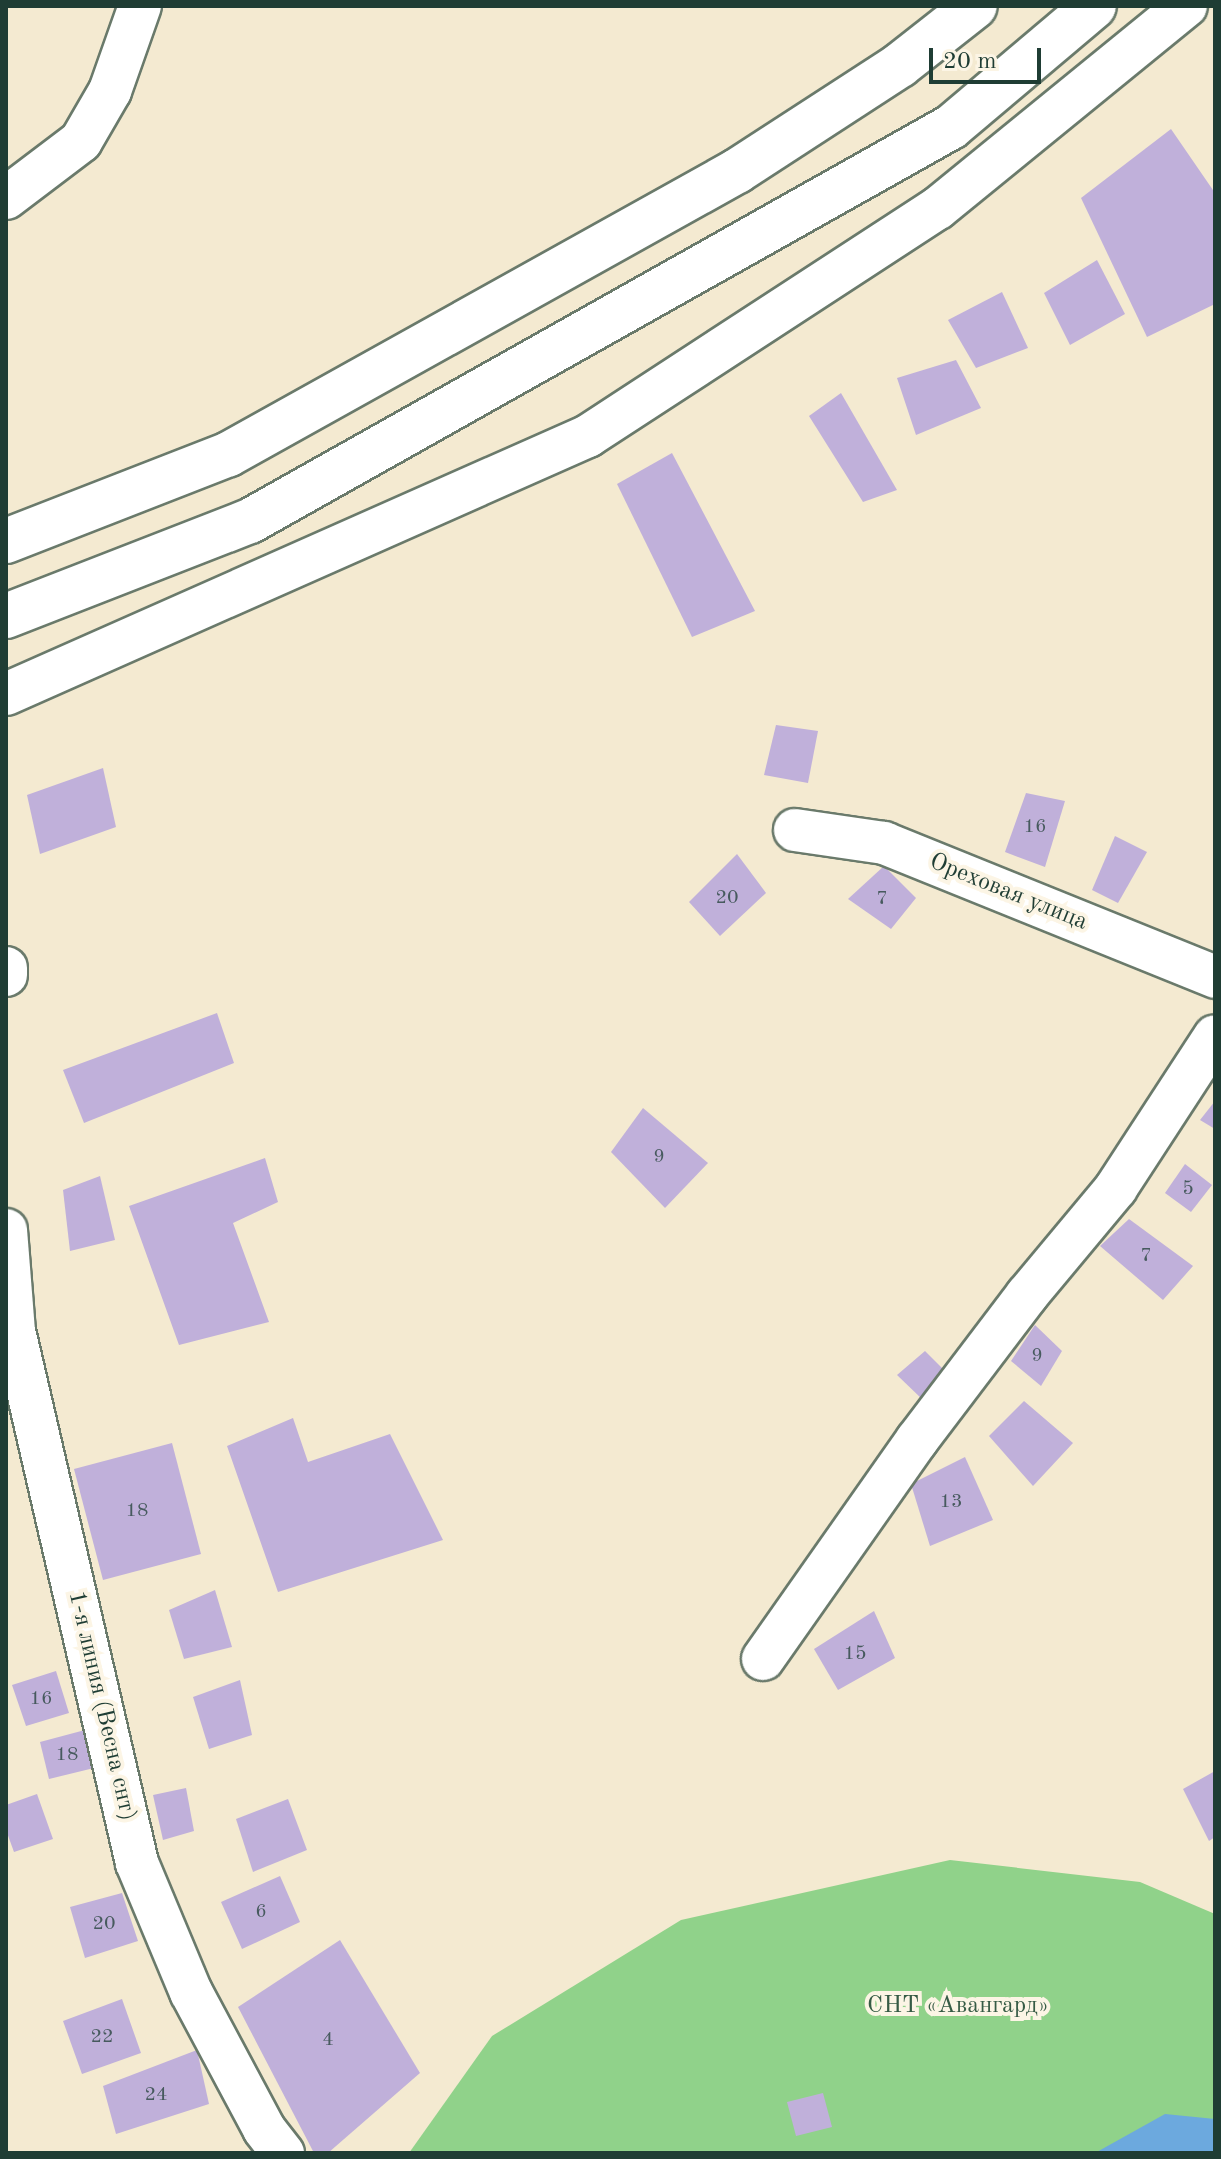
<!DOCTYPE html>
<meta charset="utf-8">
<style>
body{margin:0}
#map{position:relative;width:1221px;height:2159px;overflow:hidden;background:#f4ead1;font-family:"Old Standard TT",serif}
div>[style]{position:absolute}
.green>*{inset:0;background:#90d28a}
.water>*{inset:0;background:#6ca9de}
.building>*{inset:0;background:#c0b0da}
.roads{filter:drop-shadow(2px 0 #6a7a6b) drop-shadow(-2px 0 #6a7a6b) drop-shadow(0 2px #6a7a6b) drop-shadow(0 -2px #6a7a6b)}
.minor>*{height:42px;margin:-21px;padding:0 21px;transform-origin:21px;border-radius:21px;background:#fff}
.major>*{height:44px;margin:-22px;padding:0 22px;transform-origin:22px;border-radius:22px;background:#fff}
span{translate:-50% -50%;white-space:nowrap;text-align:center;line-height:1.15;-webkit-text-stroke:8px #fcf5e5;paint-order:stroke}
.number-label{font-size:20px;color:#475a5e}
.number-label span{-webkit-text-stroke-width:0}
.street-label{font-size:24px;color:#1f3d34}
.park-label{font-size:24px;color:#365b45}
.frame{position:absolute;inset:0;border:8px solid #1f3d34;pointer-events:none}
.scale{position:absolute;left:929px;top:48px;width:112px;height:36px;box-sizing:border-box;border:4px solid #1f3d34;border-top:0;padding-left:10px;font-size:24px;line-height:28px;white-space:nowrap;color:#1f3d34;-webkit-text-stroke:6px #fcf5e5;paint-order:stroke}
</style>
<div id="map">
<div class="green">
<div style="clip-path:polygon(950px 1860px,1140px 1882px,1215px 1914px,1215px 2153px,409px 2153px,492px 2036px,681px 1920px)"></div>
</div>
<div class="water">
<div style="clip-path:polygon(1165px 2114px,1215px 2119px,1215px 2153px,1095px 2153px)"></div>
</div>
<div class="building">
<div style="clip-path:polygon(1171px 129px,1215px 193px,1215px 304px,1147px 337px,1081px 198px)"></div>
<div style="clip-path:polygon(1097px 260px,1125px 314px,1070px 345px,1044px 293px)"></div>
<div style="clip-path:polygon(1002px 292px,1028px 348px,976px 368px,948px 320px)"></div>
<div style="clip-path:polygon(956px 360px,981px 408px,916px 435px,897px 378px)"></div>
<div style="clip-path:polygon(841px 393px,897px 490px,863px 502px,809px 416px)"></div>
<div style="clip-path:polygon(672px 453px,755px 611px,692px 637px,617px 484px)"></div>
<div style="clip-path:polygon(776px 725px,818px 731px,808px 783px,764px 775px)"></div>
<div style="clip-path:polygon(103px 768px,116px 827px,40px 854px,27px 795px)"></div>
<div style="clip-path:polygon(1026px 793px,1065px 801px,1045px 867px,1005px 852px)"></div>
<div style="clip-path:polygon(1115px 836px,1147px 852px,1118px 903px,1092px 890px)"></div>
<div style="clip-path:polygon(737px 854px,766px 893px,720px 936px,689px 902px)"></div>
<div style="clip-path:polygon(884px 866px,916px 898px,891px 929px,848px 899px)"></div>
<div style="clip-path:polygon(217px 1013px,234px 1063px,84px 1123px,63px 1070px)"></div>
<div style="clip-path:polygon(1215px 1101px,1215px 1129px,1200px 1120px)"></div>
<div style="clip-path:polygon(643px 1108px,708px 1163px,665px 1208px,611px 1152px)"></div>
<div style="clip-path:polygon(265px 1158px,278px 1202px,233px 1223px,269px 1322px,179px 1345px,129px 1206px)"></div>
<div style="clip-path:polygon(1185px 1164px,1212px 1185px,1191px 1212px,1165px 1193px)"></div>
<div style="clip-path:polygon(100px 1176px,115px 1240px,70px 1251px,63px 1190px)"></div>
<div style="clip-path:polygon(1129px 1219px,1193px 1266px,1163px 1300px,1100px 1246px)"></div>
<div style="clip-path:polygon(1035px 1325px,1062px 1351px,1041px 1386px,1011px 1361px)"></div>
<div style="clip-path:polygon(925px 1351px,948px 1374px,923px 1400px,897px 1375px)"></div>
<div style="clip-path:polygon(1024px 1401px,1073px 1443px,1033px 1486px,989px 1436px)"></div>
<div style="clip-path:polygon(293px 1418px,308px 1462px,390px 1434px,443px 1540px,278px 1592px,227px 1446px)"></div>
<div style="clip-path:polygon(172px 1443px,201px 1554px,103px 1580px,74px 1469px)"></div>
<div style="clip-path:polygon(965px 1457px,993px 1520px,930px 1546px,911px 1484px)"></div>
<div style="clip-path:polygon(215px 1590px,232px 1647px,184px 1659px,169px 1610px)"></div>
<div style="clip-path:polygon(874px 1611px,895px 1658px,838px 1690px,814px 1649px)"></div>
<div style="clip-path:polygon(56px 1671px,69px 1713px,26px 1726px,12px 1685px)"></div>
<div style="clip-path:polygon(240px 1680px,252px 1735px,209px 1749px,193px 1697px)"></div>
<div style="clip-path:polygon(85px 1730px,94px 1768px,49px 1779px,40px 1742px)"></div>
<div style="clip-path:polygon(1215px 1771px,1215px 1837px,1209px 1841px,1183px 1789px)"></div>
<div style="clip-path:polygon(186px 1788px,194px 1831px,163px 1840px,153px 1795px)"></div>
<div style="clip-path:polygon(37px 1794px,53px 1839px,14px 1852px,6px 1830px,6px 1805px)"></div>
<div style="clip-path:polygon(288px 1799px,307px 1850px,253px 1872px,236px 1819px)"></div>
<div style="clip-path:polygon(280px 1876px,300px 1922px,242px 1949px,221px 1902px)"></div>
<div style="clip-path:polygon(122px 1893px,138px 1941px,85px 1958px,70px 1907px)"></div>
<div style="clip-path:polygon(340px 1940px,420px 2073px,328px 2153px,314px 2153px,238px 2007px)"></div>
<div style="clip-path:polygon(122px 1999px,141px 2053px,82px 2074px,63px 2021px)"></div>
<div style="clip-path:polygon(197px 2050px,209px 2104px,116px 2134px,103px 2086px)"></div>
<div style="clip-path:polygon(823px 2093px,832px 2127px,796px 2136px,787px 2102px)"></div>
</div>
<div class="roads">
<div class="minor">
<div style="left:6px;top:198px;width:94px;rotate:-37.2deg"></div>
<div style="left:81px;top:141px;width:58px;rotate:-59.9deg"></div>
<div style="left:110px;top:91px;width:90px;rotate:-70.6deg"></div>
<div style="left:6px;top:694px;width:637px;rotate:-23.91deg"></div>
<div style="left:588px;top:436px;width:418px;rotate:-33.1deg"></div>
<div style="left:938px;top:208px;width:320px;rotate:-39.2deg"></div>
<div style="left:795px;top:830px;width:90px;rotate:8.3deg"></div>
<div style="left:884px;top:843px;width:357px;rotate:22deg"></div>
<div style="left:6px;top:968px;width:7px;rotate:90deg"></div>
<div style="left:6px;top:1230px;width:101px;rotate:85.5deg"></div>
<div style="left:14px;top:1331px;width:546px;rotate:76.98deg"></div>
<div style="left:137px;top:1863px;width:140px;rotate:67.3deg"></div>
<div style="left:191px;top:1992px;width:155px;rotate:61.9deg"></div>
<div style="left:264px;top:2129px;width:31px;rotate:52deg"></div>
<div style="left:763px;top:1659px;width:268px;rotate:-54.9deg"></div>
<div style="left:917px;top:1440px;width:182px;rotate:-52.8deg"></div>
<div style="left:1027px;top:1295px;width:139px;rotate:-50.2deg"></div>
<div style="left:1116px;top:1188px;width:181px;rotate:-56.9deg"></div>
</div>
<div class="major">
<div style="left:6px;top:541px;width:239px;rotate:-21.3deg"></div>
<div style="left:229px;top:454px;width:582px;rotate:-29.12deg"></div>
<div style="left:737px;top:171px;width:194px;rotate:-33deg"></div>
<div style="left:900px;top:65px;width:95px;rotate:-38.2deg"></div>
<div style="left:6px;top:616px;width:262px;rotate:-21.3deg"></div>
<div style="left:250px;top:521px;width:804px;rotate:-29.34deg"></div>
<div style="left:951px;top:127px;width:187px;rotate:-40.2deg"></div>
</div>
</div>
<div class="number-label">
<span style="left:1035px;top:827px">16</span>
<span style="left:727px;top:898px">20</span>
<span style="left:882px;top:899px">7</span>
<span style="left:659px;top:1157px">9</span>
<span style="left:1188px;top:1189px">5</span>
<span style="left:1146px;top:1256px">7</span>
<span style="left:1037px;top:1356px">9</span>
<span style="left:951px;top:1502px">13</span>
<span style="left:137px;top:1511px">18</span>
<span style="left:855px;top:1654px">15</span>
<span style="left:41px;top:1699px">16</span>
<span style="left:67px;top:1755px">18</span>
<span style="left:261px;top:1912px">6</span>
<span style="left:104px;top:1924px">20</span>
<span style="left:102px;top:2037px">22</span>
<span style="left:328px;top:2040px">4</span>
<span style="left:156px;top:2095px">24</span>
</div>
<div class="street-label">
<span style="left:1008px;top:893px;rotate:22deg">Ореховая улица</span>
<span style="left:101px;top:1706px;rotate:77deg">1-я линия (Весна снт)</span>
</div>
<div class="park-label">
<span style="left:958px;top:2007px">СНТ «Авангард»</span>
</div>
<div class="frame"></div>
<div class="scale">20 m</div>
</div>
